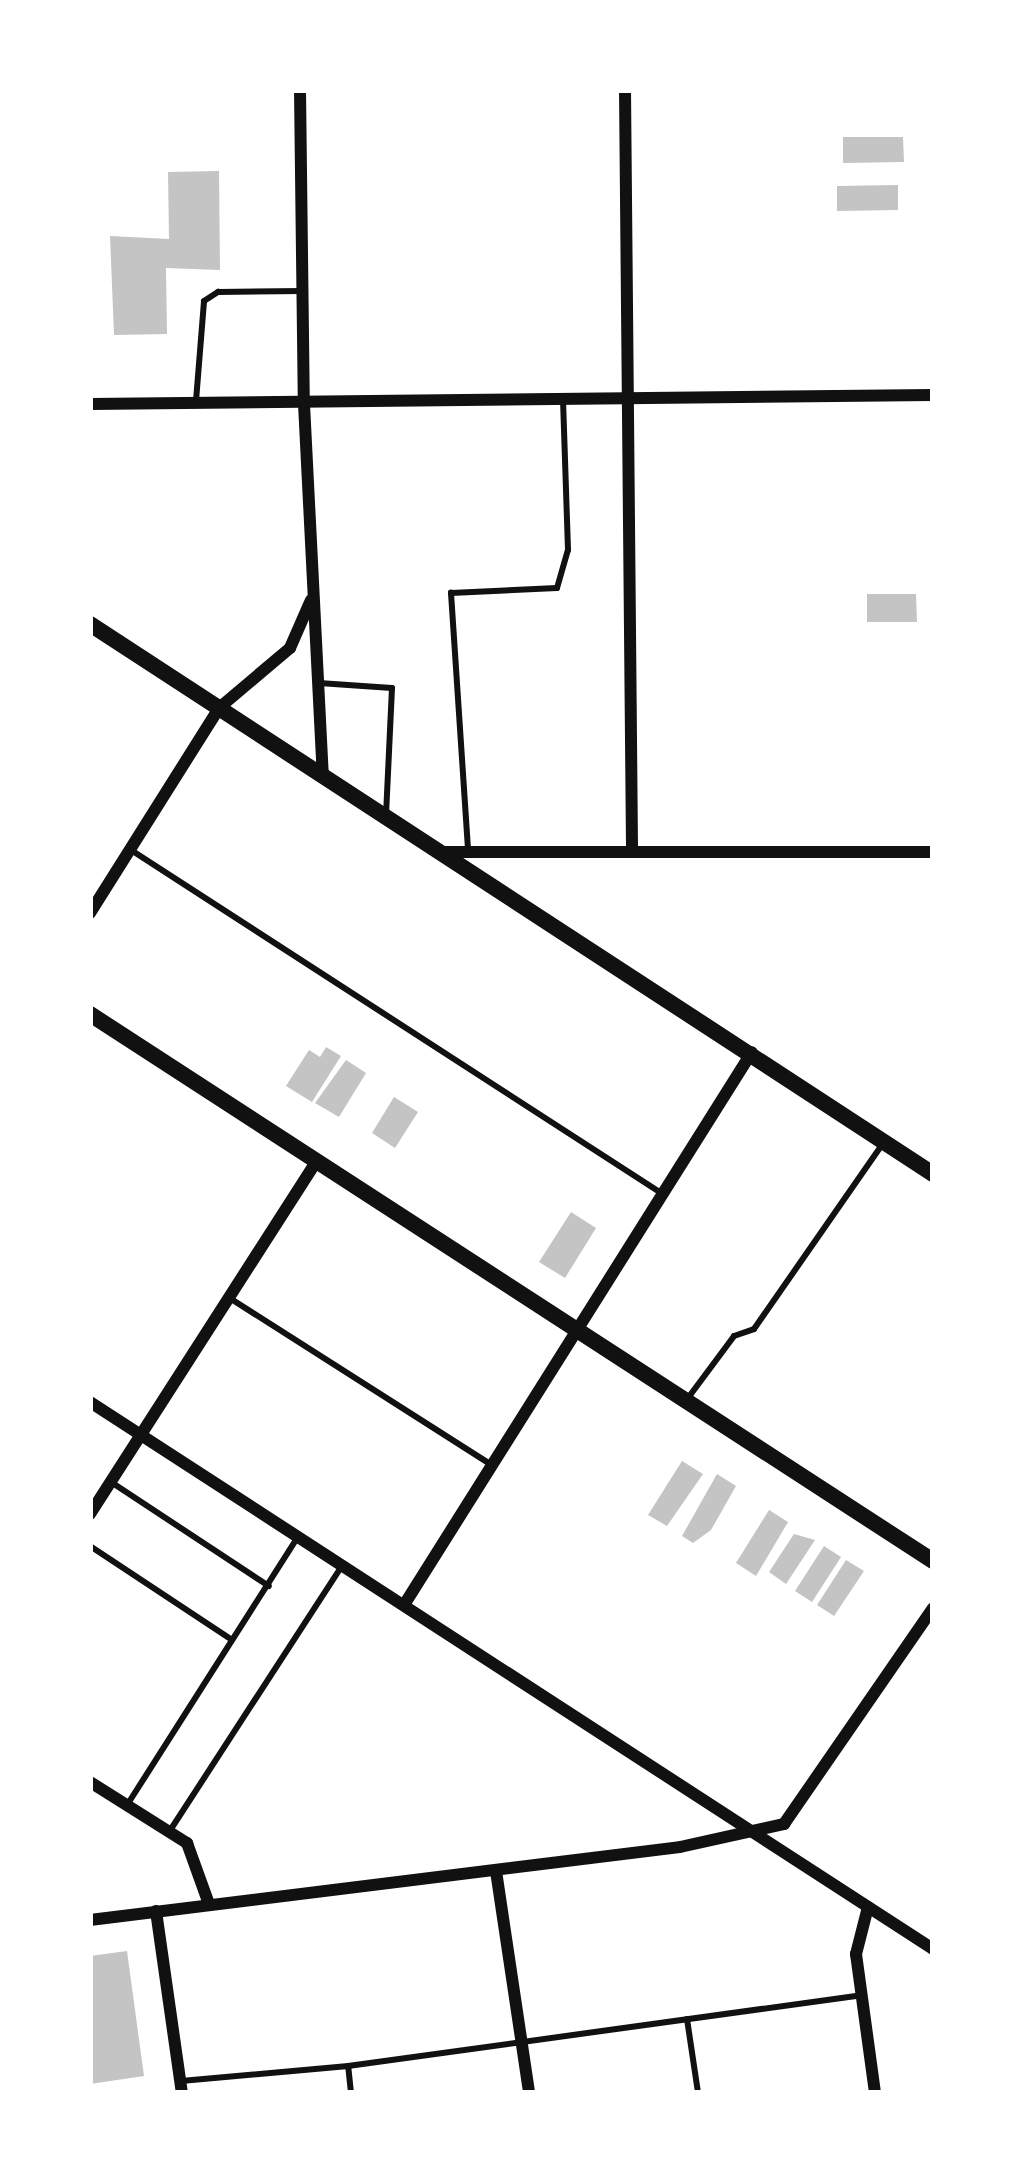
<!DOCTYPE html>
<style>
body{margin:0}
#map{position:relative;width:1023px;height:2183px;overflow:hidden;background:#fff;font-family:Lato,sans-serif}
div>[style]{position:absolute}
.building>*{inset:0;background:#c4c4c4}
.service>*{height:6px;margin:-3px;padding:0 3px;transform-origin:3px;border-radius:3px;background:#111}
.minor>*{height:12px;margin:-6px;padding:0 6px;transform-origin:6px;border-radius:6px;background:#111}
.tertiary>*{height:16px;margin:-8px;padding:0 8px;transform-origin:8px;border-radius:8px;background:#111}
span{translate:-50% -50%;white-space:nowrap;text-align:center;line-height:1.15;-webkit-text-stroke:9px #fff;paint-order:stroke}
.frame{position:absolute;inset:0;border:93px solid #fff;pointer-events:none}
</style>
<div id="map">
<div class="building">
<div style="clip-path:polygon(843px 137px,903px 137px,904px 162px,843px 163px)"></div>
<div style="clip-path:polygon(219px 171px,220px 270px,166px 268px,167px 334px,114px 335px,110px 236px,169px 239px,168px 172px)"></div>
<div style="clip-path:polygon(898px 185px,898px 210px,837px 211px,837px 186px)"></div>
<div style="clip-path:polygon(867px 594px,916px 594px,917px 622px,867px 622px)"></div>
<div style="clip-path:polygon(326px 1047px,341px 1056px,312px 1102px,286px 1086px,309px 1050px,320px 1057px)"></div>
<div style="clip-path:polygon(346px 1060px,366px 1073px,339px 1117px,315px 1103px)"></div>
<div style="clip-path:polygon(394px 1097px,418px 1112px,395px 1148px,372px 1133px)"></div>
<div style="clip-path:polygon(571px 1212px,596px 1228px,565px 1278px,539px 1262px)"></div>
<div style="clip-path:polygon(682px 1461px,703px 1474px,667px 1526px,648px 1515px)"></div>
<div style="clip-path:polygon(717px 1474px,736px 1486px,711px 1530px,693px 1543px,682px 1536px)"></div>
<div style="clip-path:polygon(769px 1510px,788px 1522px,756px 1576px,736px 1563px)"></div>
<div style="clip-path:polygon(794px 1534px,815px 1540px,786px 1584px,769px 1572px)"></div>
<div style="clip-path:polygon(824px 1546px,841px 1557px,812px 1602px,795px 1591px)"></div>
<div style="clip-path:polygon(846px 1560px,864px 1571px,834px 1616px,817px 1605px)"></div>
<div style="clip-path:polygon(127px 1951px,144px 2076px,90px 2084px,90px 1956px)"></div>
</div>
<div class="service">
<div style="left:196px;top:401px;width:100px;rotate:-85.4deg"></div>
<div style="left:204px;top:301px;width:17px;rotate:-33deg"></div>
<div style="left:218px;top:292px;width:85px;rotate:-0.7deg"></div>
<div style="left:319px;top:683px;width:73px;rotate:3.9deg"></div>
<div style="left:392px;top:688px;width:126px;rotate:92.7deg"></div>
<div style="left:468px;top:849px;width:257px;rotate:-93.8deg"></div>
<div style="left:451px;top:593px;width:106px;rotate:-2.7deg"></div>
<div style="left:557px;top:588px;width:40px;rotate:-74deg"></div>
<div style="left:568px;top:550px;width:151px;rotate:-91.9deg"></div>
<div style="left:131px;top:850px;width:631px;rotate:32.91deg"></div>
<div style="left:228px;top:1297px;width:311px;rotate:32.5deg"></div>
<div style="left:688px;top:1398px;width:77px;rotate:-53.4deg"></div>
<div style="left:734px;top:1336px;width:21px;rotate:-19deg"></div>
<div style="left:754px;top:1329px;width:224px;rotate:-55.2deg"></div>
<div style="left:111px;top:1482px;width:189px;rotate:33.4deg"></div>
<div style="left:90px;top:1546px;width:170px;rotate:33.5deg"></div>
<div style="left:129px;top:1802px;width:314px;rotate:-57.5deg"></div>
<div style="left:171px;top:1829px;width:310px;rotate:-57deg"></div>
<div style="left:687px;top:2019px;width:75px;rotate:81.5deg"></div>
<div style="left:181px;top:2081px;width:168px;rotate:-5.1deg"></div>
<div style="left:351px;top:2093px;width:27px;rotate:-96deg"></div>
<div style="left:348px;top:2066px;width:520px;rotate:-7.85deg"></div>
</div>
<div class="minor">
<div style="left:300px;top:90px;width:314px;rotate:89.3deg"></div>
<div style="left:304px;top:404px;width:369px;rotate:87.1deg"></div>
<div style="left:625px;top:90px;width:762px;rotate:89.47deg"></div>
<div style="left:90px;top:404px;width:843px;rotate:-0.61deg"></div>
<div style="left:443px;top:852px;width:490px"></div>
<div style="left:90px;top:913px;width:242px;rotate:-57.8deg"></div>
<div style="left:219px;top:708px;width:93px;rotate:-40.2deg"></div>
<div style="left:290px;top:648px;width:52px;rotate:-66.4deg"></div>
<div style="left:90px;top:1402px;width:1005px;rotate:32.98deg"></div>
<div style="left:90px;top:1514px;width:418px;rotate:-57.3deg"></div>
<div style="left:404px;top:1605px;width:653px;rotate:-57.82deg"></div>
<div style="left:90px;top:1782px;width:115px;rotate:32.2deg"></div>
<div style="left:187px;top:1843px;width:65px;rotate:70.2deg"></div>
<div style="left:496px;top:1871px;width:224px;rotate:81.5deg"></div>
<div style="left:868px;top:1907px;width:49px;rotate:104.3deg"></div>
<div style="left:856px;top:1954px;width:140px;rotate:82.2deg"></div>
<div style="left:156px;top:1911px;width:184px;rotate:81.9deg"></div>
<div style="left:90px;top:1920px;width:594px;rotate:-7.05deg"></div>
<div style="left:680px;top:1847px;width:107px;rotate:-12.5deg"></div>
<div style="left:784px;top:1824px;width:262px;rotate:-55.4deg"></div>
</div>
<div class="tertiary">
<div style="left:90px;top:624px;width:1007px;rotate:33.12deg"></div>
<div style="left:90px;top:1014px;width:1005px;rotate:32.98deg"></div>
</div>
<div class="frame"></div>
</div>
